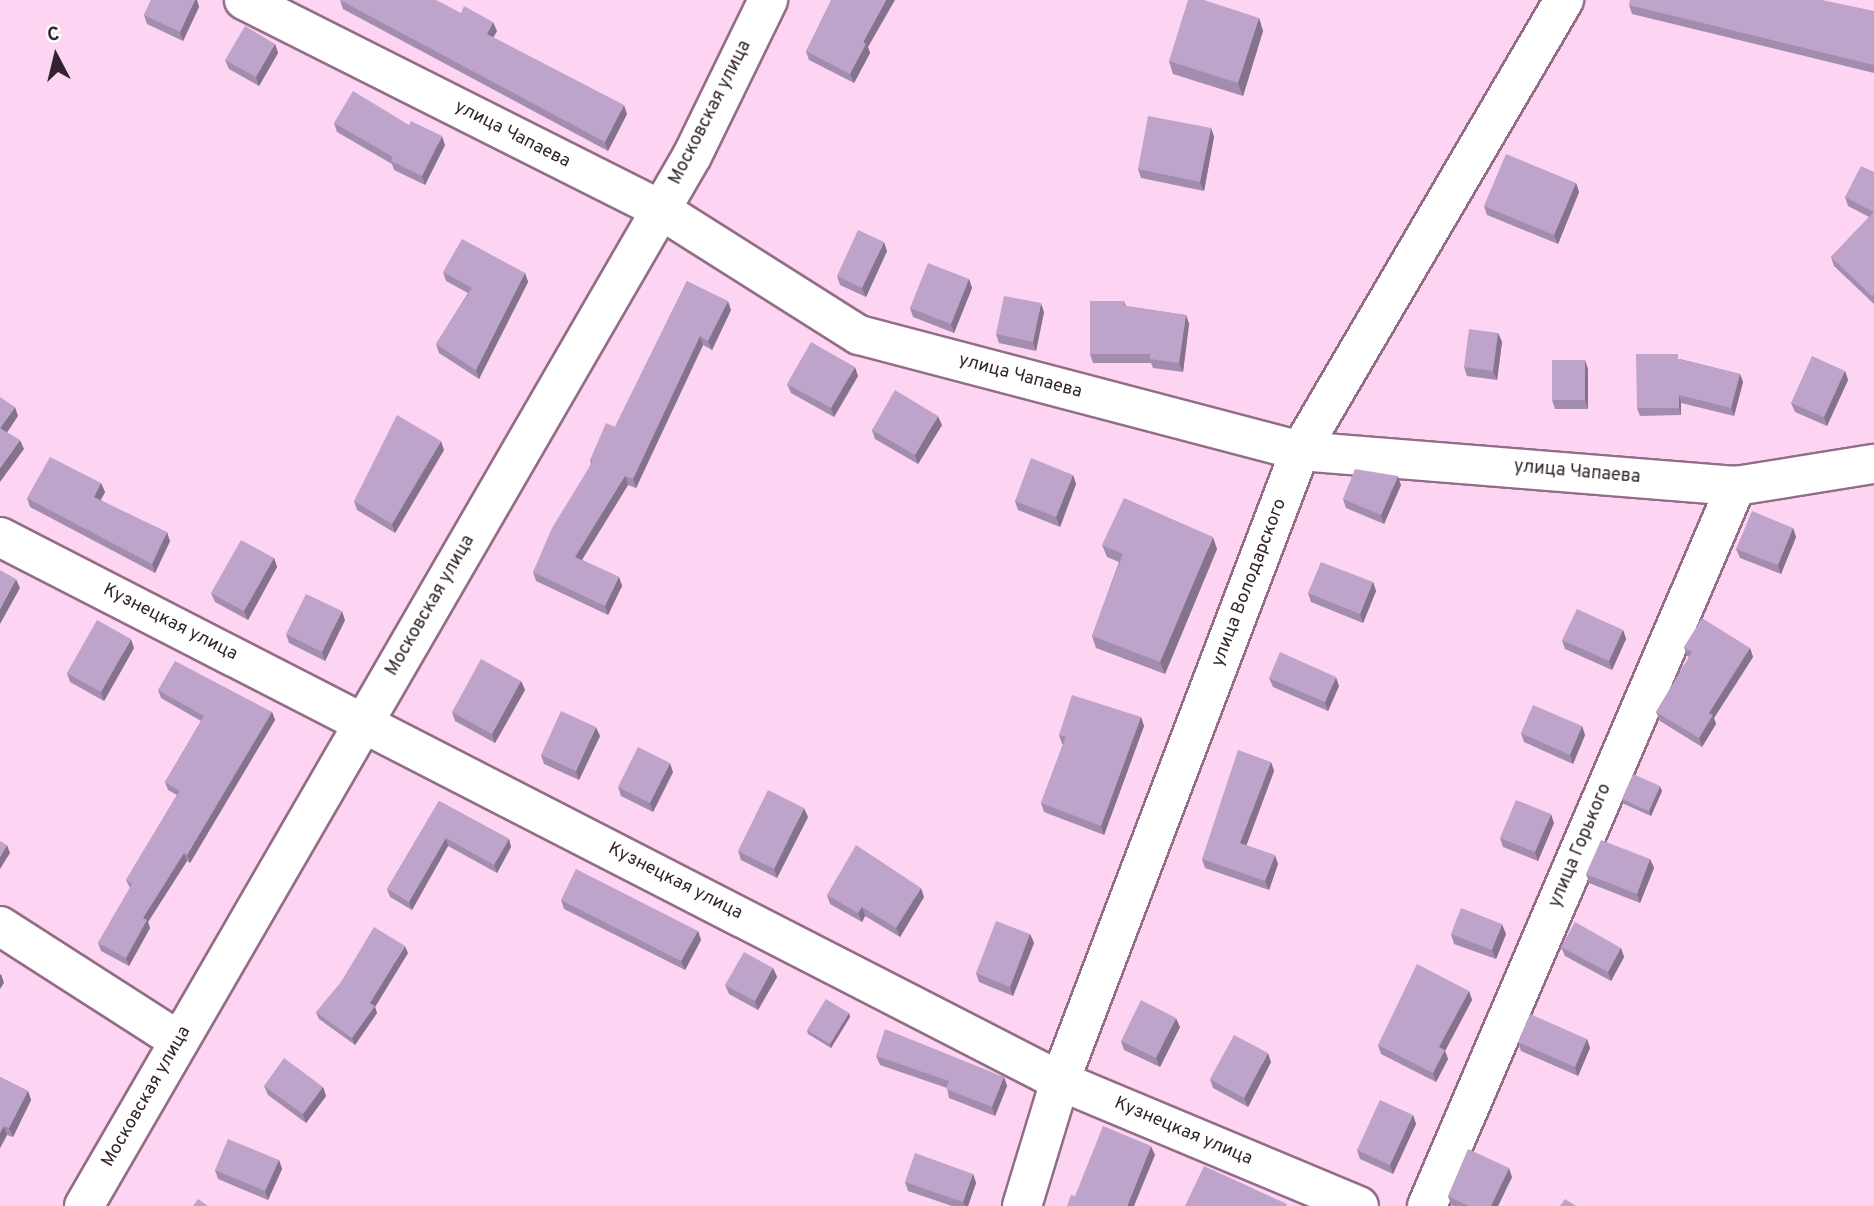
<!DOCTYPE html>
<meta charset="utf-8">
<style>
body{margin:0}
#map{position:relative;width:1874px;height:1206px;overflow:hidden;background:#fdd4f2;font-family:Overpass,sans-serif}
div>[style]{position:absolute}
.roads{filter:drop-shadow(2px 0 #926d88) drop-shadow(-2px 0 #926d88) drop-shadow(0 2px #926d88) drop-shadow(0 -2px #926d88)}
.minor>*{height:38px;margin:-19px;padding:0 19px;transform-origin:19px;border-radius:19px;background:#fff}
.wall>*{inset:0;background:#a38dae}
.shaded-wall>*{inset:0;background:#85738d}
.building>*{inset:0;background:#bea4ca}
span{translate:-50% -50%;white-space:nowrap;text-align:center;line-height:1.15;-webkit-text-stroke:7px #fff;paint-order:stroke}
.street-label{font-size:18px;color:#32232e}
.north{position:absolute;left:21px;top:21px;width:70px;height:70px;-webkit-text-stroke:5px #fff;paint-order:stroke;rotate:353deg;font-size:19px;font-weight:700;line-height:28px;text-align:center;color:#32232e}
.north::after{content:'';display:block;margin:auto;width:24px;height:32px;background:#32232e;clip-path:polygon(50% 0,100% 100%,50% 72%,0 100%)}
</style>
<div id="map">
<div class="roads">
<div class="minor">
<div style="left:244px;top:0;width:467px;rotate:26.7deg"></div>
<div style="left:661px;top:210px;width:234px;rotate:32.3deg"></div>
<div style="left:859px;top:335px;width:456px;rotate:14.7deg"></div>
<div style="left:1300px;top:451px;width:437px;rotate:4.6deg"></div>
<div style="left:1736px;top:486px;width:140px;rotate:-9.1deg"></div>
<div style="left:0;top:537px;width:1191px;rotate:27.17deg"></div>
<div style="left:1060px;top:1081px;width:324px;rotate:22.7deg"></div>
<div style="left:0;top:926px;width:213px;rotate:32.7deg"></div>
<div style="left:84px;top:1206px;width:1213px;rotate:-59.93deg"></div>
<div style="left:692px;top:156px;width:174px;rotate:-64deg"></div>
<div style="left:1022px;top:1206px;width:131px;rotate:-73.1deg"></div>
<div style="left:1060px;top:1081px;width:674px;rotate:-69.15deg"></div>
<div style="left:1300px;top:451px;width:523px;rotate:-59.66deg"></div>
<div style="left:1427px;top:1206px;width:784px;rotate:-66.77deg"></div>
</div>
</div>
<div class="wall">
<div style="clip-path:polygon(151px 0,197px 0,199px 7px,183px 41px,147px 24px,144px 15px)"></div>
<div style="clip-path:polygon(340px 0,497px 31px,493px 38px,627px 114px,608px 151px,343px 9px)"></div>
<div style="clip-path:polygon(1629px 5px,1874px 11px,1874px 73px,1632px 14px)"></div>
<div style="clip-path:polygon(1259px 18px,1263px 31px,1243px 96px,1173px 74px,1169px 61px)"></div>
<div style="clip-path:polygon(275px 44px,278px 53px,259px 86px,229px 69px,225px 60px)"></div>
<div style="clip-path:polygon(868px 47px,870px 53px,854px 83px,809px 60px,806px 51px)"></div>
<div style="clip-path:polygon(334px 123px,445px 145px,425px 185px,394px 170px,392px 164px,337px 132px)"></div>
<div style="clip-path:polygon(1211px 128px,1214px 137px,1204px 191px,1141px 178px,1138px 169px)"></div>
<div style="clip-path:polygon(1874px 172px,1874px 304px,1834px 266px,1831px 257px,1869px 217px,1848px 206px,1845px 197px)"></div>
<div style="clip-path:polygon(1576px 183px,1579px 192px,1558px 244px,1487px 215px,1484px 206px)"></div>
<div style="clip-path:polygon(887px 251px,866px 297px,840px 285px,837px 276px)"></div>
<div style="clip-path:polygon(443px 272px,525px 273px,528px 282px,479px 379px,439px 353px,436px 344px,468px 293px,446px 281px)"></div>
<div style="clip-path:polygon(969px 279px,972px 288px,954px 333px,913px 317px,910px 308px)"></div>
<div style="clip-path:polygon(687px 281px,731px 310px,712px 350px,703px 345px,636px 488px,628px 485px,582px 560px,619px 577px,622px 586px,608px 615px,536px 581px,533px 572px,591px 464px,590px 460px,615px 427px)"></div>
<div style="clip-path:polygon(1124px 301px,1126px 306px,1186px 315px,1189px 324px,1183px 372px,1153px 368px,1151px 363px,1093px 363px,1090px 354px)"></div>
<div style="clip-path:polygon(1044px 312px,1036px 351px,999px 343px,996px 334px)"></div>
<div style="clip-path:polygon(1498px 333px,1502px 342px,1497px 380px,1467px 376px,1464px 367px)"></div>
<div style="clip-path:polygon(1680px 359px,1740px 374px,1743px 382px,1734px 416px,1681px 403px,1681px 415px,1640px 416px,1637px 408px)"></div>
<div style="clip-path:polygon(1588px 369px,1588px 409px,1555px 409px,1552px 400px)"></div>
<div style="clip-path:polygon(1845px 371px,1848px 380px,1827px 426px,1795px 412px,1791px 403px)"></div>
<div style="clip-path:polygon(858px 376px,834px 417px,791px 393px,787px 384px)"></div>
<div style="clip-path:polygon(942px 425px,918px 464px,875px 439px,872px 430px)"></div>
<div style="clip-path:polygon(444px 450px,395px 533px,357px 510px,354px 501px)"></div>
<div style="clip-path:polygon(1073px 475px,1076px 484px,1060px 527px,1018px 510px,1015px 501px)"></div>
<div style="clip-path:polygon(101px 483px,105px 492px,101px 500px,170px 541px,155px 573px,30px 507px,27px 498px)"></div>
<div style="clip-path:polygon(1401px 485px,1384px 524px,1346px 508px,1343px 499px)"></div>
<div style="clip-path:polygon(1793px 528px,1796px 537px,1781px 574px,1740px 558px,1736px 549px)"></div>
<div style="clip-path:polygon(1102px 545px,1217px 549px,1165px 674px,1096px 648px,1092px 636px,1119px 562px,1107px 557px)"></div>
<div style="clip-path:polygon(274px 558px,277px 567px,248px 620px,215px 602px,211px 593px)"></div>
<div style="clip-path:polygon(1373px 582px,1376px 591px,1363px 623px,1311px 602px,1308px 593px)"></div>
<div style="clip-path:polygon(345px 620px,325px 661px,289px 643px,286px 634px)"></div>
<div style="clip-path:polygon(1623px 630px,1626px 639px,1612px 670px,1565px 649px,1562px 640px)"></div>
<div style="clip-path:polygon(1684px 647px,1750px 648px,1753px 657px,1714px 718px,1716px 724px,1702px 747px,1660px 721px,1656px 712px,1689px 657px,1687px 656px)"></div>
<div style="clip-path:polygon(134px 648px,104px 701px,70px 682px,67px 673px)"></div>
<div style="clip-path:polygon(1269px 678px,1339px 686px,1328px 711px,1273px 687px)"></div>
<div style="clip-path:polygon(521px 681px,525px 690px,495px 743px,455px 721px,452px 712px)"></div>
<div style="clip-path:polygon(158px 690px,272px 712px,275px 720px,190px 863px,187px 861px,148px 922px,150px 928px,129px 966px,101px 951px,98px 943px,130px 888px,126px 880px,177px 795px,168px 790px,165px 782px,201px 721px,161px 698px)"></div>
<div style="clip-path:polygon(1141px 717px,1144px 726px,1104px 835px,1044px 812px,1041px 803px,1063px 744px,1062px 744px,1059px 735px)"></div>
<div style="clip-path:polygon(1582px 726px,1585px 735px,1573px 764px,1524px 742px,1521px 733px)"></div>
<div style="clip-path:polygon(600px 736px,579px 780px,544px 764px,541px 755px)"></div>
<div style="clip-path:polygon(1271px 762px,1274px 771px,1246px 845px,1278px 864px,1269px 890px,1205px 868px,1202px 859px)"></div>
<div style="clip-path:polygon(673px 772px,653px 812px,621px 796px,618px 787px)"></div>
<div style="clip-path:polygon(1662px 791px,1651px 816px,1624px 804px,1622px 799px)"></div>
<div style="clip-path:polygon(439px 801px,509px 839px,511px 847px,497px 873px,448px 846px,412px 910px,390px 897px,387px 889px)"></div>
<div style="clip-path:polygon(808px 817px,777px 878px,741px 860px,738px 851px)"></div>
<div style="clip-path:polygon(1554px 823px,1538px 861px,1503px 847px,1500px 838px)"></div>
<div style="clip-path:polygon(1650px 859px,1654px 868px,1640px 903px,1589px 883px,1586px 874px)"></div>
<div style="clip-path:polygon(827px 895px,924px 897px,900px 937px,865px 916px,862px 922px,830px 904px)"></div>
<div style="clip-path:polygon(561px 900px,698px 931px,701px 940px,685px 970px,564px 909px)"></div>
<div style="clip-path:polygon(1030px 934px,1034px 943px,1013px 996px,979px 982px,976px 973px)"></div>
<div style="clip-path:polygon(1451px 934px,1506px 934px,1496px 959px,1454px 944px)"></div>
<div style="clip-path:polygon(1561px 947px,1621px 948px,1624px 957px,1611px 981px,1565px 956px)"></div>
<div style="clip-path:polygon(408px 953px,375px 1007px,377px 1013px,355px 1045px,319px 1019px,316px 1012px)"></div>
<div style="clip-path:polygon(773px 968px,777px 977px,758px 1010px,729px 994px,725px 985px)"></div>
<div style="clip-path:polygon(1469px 991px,1472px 1000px,1445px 1051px,1448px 1059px,1436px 1082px,1381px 1054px,1378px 1045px)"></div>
<div style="clip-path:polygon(849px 1013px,850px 1017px,831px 1048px,808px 1034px,807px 1030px)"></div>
<div style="clip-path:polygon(1180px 1027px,1160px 1067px,1124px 1050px,1121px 1041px)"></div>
<div style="clip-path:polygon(1587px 1039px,1590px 1048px,1578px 1076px,1521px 1051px,1518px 1042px)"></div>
<div style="clip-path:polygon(876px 1056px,1004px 1077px,1007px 1086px,995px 1116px,949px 1098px,947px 1088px,880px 1065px)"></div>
<div style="clip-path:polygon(1271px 1062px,1248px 1107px,1213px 1088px,1210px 1079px)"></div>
<div style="clip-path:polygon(0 1077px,28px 1091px,31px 1100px,13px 1137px,7px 1135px,0 1148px)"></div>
<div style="clip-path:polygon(264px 1086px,323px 1087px,326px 1096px,306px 1123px,268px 1095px)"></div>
<div style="clip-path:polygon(1413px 1115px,1416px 1124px,1393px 1174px,1360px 1159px,1357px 1150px)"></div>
<div style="clip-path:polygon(279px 1160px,282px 1169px,268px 1200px,218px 1179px,215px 1170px)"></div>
<div style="clip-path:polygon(973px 1174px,976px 1183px,968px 1206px,952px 1206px,908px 1191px,905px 1182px)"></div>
<div style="clip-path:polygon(1512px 1177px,1498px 1206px,1454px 1206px,1451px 1205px,1448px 1196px)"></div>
</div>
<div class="shaded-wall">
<div style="clip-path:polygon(195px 0,197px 0,199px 7px,183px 41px,180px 32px)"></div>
<div style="clip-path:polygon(886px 0,895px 0,868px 47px,870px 53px,854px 83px,850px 74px,863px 42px)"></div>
<div style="clip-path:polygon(1259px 18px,1263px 31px,1243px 96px,1238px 83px)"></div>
<div style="clip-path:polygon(493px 22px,497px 31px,490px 43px,487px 34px)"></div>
<div style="clip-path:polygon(275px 44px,278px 53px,259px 86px,256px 77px)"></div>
<div style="clip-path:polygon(624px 105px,627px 114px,608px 151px,605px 142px)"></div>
<div style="clip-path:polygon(1211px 128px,1214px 137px,1204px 191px,1200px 182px)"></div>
<div style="clip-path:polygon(442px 136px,445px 145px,425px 185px,422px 176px)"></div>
<div style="clip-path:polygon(1576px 183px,1579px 192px,1558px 244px,1554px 235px)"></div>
<div style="clip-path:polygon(884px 242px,887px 251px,866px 297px,862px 288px)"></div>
<div style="clip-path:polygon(525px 273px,528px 282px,479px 379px,476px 370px)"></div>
<div style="clip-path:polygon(969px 279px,972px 288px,954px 333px,951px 324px)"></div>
<div style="clip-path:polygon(728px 301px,731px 310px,712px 350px,708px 341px)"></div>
<div style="clip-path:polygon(1041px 303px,1044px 312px,1036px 351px,1033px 342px)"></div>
<div style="clip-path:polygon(1186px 315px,1189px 324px,1183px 372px,1179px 363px)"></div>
<div style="clip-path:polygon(1498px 333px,1502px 342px,1497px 380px,1493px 371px)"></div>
<div style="clip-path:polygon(700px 336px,703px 345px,636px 488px,633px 479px)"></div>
<div style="clip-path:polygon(1585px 360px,1588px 369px,1588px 409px,1585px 400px)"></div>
<div style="clip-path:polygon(855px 367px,858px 376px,834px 417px,831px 408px)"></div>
<div style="clip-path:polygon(1845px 371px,1848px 380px,1827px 426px,1824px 417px)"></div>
<div style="clip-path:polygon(1740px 374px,1743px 382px,1734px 416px,1731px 408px)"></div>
<div style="clip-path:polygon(1679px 395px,1681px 403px,1681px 415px,1679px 408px)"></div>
<div style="clip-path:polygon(15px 407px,18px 416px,4px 437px,0 428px)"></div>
<div style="clip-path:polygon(938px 416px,942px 425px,918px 464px,915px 455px)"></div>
<div style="clip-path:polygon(20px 440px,24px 449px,0 482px,0 468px)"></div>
<div style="clip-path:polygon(441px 441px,444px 450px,395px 533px,392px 524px)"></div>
<div style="clip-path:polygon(1073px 475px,1076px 484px,1060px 527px,1056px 517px)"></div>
<div style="clip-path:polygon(625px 476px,628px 485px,578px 566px,575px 557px)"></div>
<div style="clip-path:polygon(1398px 476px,1401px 485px,1384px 524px,1381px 515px)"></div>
<div style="clip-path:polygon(101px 483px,105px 492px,97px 506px,94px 497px)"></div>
<div style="clip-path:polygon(1793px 528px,1796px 537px,1781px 574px,1778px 565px)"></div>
<div style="clip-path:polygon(167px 532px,170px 541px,155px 573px,152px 564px)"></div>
<div style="clip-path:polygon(1213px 537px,1217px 549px,1165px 674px,1160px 662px)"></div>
<div style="clip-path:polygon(274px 558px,277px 567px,248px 620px,244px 611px)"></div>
<div style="clip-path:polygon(619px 577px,622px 586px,608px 615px,605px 606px)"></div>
<div style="clip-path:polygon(16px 579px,20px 588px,0 624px,0 609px)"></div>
<div style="clip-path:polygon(1373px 582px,1376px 591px,1363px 623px,1360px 614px)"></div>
<div style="clip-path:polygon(342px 611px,345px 620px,325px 661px,322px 652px)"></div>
<div style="clip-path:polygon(1623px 630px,1626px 639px,1612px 670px,1609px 661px)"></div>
<div style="clip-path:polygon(131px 639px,134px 648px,104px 701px,101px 692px)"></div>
<div style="clip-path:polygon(1750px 648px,1753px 657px,1714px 718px,1716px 724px,1702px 747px,1699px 738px,1709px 713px)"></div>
<div style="clip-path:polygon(1336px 677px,1339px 686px,1328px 711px,1325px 702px)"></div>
<div style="clip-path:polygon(521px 681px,525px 690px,495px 743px,492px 734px)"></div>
<div style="clip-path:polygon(272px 712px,275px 720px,190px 863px,187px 855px)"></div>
<div style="clip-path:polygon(1141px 717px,1144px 726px,1104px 835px,1101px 826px)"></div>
<div style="clip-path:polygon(1582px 726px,1585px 735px,1573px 764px,1570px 755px)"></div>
<div style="clip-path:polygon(596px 727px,600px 736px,579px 780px,576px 771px)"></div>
<div style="clip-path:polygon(1271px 762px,1274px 771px,1244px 852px,1240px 843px)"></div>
<div style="clip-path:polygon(670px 763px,673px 772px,653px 812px,650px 803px)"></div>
<div style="clip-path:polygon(1660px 786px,1662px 791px,1651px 816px,1649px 811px)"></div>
<div style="clip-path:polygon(804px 808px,808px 817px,777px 878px,774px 869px)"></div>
<div style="clip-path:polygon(1551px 814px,1554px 823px,1538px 861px,1535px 852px)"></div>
<div style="clip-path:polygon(446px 838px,448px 846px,412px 910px,409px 902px)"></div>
<div style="clip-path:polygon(509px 839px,511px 847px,497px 873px,494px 865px)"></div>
<div style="clip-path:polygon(7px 845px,10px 853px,0 869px,0 857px)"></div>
<div style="clip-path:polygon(184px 853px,187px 861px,148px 922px,150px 928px,129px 966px,126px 958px,143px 918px)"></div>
<div style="clip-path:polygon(1275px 855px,1278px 864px,1269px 890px,1265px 881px)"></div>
<div style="clip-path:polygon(1650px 859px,1654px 868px,1640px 903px,1637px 894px)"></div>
<div style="clip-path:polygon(921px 888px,924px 897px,900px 937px,896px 928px)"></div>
<div style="clip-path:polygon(862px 907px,865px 916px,862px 922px,858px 913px)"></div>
<div style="clip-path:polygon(1502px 924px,1506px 934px,1496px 959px,1492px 950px)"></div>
<div style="clip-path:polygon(698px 931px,701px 940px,685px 970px,681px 961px)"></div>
<div style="clip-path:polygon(1030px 934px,1034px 943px,1013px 996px,1010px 987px)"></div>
<div style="clip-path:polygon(405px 946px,408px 953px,375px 1007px,377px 1013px,355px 1045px,352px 1038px,370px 1003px)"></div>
<div style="clip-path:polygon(1621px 948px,1624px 957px,1611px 981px,1608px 972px)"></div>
<div style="clip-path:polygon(773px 968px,777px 977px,758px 1010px,755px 1001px)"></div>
<div style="clip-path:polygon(1px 974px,4px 983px,0 989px,0 975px)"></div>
<div style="clip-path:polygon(1469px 991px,1472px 1000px,1445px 1051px,1448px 1059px,1436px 1082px,1433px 1073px,1439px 1047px)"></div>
<div style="clip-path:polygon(849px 1013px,850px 1017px,831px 1048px,830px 1044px)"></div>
<div style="clip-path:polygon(1176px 1018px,1180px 1027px,1160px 1067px,1156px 1058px)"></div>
<div style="clip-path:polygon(1587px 1039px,1590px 1048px,1578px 1076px,1575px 1067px)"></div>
<div style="clip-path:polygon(1268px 1053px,1271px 1062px,1248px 1107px,1244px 1098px)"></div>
<div style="clip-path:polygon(1004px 1077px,1007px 1086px,995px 1116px,992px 1107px)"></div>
<div style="clip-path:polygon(323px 1087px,326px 1096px,306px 1123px,303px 1114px)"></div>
<div style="clip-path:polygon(28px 1091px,31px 1100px,13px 1137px,9px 1128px)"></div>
<div style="clip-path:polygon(1413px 1115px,1416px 1124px,1393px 1174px,1390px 1165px)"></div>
<div style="clip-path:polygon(4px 1126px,7px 1135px,0 1148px,0 1133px)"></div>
<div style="clip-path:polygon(1151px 1146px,1155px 1155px,1134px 1206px,1127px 1206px)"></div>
<div style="clip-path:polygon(279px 1160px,282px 1169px,268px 1200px,265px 1191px)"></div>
<div style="clip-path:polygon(1509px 1168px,1512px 1177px,1498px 1206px,1491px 1206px)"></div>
<div style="clip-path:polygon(973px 1174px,976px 1183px,968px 1206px,965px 1206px,963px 1202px)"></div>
</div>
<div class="building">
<div style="clip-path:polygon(151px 0,195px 0,180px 32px,144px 15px)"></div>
<div style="clip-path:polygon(340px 0,436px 0,461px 13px,464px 6px,493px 22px,487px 34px,624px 105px,605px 142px)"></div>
<div style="clip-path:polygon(831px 0,886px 0,863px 42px,866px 44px,850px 74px,806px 51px)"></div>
<div style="clip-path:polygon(1188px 0,1204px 0,1259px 18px,1238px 83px,1169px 61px)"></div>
<div style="clip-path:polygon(1630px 0,1822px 0,1874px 11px,1874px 65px,1629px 5px)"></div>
<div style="clip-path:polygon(245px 26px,275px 44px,256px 77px,225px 60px)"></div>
<div style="clip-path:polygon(353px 91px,409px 125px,411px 121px,442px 136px,422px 176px,391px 161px,393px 157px,334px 123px)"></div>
<div style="clip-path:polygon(1148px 116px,1211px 128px,1200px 182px,1138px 169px)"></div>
<div style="clip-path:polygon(1506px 154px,1576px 183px,1554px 235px,1484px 206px)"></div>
<div style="clip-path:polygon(1861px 166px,1874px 172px,1874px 212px,1845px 197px)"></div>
<div style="clip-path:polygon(1874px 212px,1874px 294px,1872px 296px,1831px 257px)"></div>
<div style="clip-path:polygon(858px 230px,884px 242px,862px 288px,837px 276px)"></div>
<div style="clip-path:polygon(462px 239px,525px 273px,476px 370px,436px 344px,472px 288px,443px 272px)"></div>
<div style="clip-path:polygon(928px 263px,969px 279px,951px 324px,910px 308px)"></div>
<div style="clip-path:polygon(687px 281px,728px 301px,708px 341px,700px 336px,633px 479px,625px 476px,575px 557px,619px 577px,605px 606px,533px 572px,552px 528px,593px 461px,590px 460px,606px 423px,615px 427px)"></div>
<div style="clip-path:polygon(1004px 296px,1041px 303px,1033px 342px,996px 334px)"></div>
<div style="clip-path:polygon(1090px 301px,1124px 301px,1124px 306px,1186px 315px,1179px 363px,1150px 359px,1150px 354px,1090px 354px)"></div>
<div style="clip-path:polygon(1469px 329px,1498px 333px,1493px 371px,1464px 367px)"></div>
<div style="clip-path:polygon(811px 342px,855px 367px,831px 408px,787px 384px)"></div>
<div style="clip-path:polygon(1636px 354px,1678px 354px,1678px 359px,1740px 374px,1731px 408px,1679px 395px,1679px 408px,1637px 408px)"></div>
<div style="clip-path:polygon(1812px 356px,1845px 371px,1824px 417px,1791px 403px)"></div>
<div style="clip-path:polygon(1552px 360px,1585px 360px,1585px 400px,1552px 400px)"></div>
<div style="clip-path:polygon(895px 390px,938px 416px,915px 455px,872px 430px)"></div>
<div style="clip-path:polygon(0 397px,15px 407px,0 428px,20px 440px,0 468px)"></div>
<div style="clip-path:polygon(397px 415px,441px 441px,392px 524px,354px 501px)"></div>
<div style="clip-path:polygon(50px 457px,101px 483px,94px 497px,167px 532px,152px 564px,27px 498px)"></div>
<div style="clip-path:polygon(1031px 458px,1073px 475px,1056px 517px,1015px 501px)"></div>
<div style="clip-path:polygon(1355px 469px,1398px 476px,1381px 515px,1343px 499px)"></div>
<div style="clip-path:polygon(1124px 498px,1213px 537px,1160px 662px,1092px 636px,1123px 554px,1102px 545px)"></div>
<div style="clip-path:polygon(1752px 511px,1793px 528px,1778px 565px,1736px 549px)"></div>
<div style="clip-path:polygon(241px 540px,274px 558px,244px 611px,211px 593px)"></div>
<div style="clip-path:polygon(1321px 562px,1373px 582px,1360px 614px,1308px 593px)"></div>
<div style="clip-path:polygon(0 570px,16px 579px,0 609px)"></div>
<div style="clip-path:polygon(306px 594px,342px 611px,322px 652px,286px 634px)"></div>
<div style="clip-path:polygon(1577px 609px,1623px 630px,1609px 661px,1562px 640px)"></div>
<div style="clip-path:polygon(1702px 618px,1750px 648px,1709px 713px,1713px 715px,1699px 738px,1656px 712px,1692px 652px,1684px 647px)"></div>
<div style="clip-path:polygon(97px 620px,131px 639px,101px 692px,67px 673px)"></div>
<div style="clip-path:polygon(1280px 652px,1336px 677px,1325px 702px,1269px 678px)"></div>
<div style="clip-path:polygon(481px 659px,521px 681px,492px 734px,452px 712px)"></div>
<div style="clip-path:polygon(175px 661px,272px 712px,187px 855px,184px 853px,143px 918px,147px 920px,126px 958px,98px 943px,132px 884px,126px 880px,180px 791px,165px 782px,204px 716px,158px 690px)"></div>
<div style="clip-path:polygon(1072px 695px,1141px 717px,1101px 826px,1041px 803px,1066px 737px,1059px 735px)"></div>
<div style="clip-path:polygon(1533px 705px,1582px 726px,1570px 755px,1521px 733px)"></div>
<div style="clip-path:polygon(561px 711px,596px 727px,576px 771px,541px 755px)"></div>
<div style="clip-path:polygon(638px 747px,670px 763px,650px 803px,618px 787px)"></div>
<div style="clip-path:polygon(1238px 750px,1271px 762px,1240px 843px,1275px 855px,1265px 881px,1202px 859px)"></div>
<div style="clip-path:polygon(1633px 774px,1660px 786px,1649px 811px,1622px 799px)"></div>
<div style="clip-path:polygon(768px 790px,804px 808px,774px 869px,738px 851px)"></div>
<div style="clip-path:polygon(1516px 800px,1551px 814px,1535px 852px,1500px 838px)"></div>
<div style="clip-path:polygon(439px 801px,509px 839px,494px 865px,446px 838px,409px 902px,387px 889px)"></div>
<div style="clip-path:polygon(1601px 840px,1650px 859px,1637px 894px,1586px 874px)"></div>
<div style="clip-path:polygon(0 841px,7px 845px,0 857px)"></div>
<div style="clip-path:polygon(856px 845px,921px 888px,896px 928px,862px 907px,858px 913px,827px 895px)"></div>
<div style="clip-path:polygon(576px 869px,698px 931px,681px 961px,561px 900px)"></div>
<div style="clip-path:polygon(1461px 908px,1502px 924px,1492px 950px,1451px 934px)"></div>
<div style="clip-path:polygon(996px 921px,1030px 934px,1010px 987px,976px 973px)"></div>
<div style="clip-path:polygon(1575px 922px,1621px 948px,1608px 972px,1561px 947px)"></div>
<div style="clip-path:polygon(374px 927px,405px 946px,370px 1003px,375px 1006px,352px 1038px,316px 1012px,341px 982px)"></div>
<div style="clip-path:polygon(744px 952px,773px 968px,755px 1001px,725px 985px)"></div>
<div style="clip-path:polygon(1417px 964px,1469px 991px,1439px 1047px,1445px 1050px,1433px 1073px,1378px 1045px)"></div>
<div style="clip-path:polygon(826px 999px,849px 1013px,830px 1044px,807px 1030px)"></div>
<div style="clip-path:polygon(1141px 1000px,1176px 1018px,1156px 1058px,1121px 1041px)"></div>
<div style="clip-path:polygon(1530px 1014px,1587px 1039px,1575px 1067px,1518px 1042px)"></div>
<div style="clip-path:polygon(885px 1029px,1004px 1077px,992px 1107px,946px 1089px,949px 1081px,876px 1056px)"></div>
<div style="clip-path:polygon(1234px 1035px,1268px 1053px,1244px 1098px,1210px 1079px)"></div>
<div style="clip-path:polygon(284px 1058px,323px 1087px,303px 1114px,264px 1086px)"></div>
<div style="clip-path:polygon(0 1077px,28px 1091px,9px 1128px,4px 1126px,0 1133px)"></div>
<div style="clip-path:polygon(1380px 1100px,1413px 1115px,1390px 1165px,1357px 1150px)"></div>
<div style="clip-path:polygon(1103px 1126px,1151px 1146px,1127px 1206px,1067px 1206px,1071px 1195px,1075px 1196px)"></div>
<div style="clip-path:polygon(228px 1139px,279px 1160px,265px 1191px,215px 1170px)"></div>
<div style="clip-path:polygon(1468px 1149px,1509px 1168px,1491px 1206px,1469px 1206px,1448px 1196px)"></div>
<div style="clip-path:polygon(915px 1153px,973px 1174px,963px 1202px,905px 1182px)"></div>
<div style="clip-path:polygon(1204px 1166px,1287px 1204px,1286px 1206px,1185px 1206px)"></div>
<div style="clip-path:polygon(198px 1199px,208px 1206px,193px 1206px)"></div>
<div style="clip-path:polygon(1565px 1199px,1576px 1206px,1560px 1206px)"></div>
</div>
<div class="street-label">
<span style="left:711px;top:113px;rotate:-63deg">Московская улица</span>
<span style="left:512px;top:135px;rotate:27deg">улица Чапаева</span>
<span style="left:1020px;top:377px;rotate:15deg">улица Чапаева</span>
<span style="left:1577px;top:473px;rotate:5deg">улица Чапаева</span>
<span style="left:1250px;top:583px;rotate:-69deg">улица Володарского</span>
<span style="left:431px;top:606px;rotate:-60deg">Московская улица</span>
<span style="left:170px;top:623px;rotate:27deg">Кузнецкая улица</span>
<span style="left:1581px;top:846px;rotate:-67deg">улица Горького</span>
<span style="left:675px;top:882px;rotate:27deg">Кузнецкая улица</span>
<span style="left:147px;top:1097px;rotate:-60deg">Московская улица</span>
<span style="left:1183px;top:1132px;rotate:23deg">Кузнецкая улица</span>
</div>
<div class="north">С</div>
</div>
